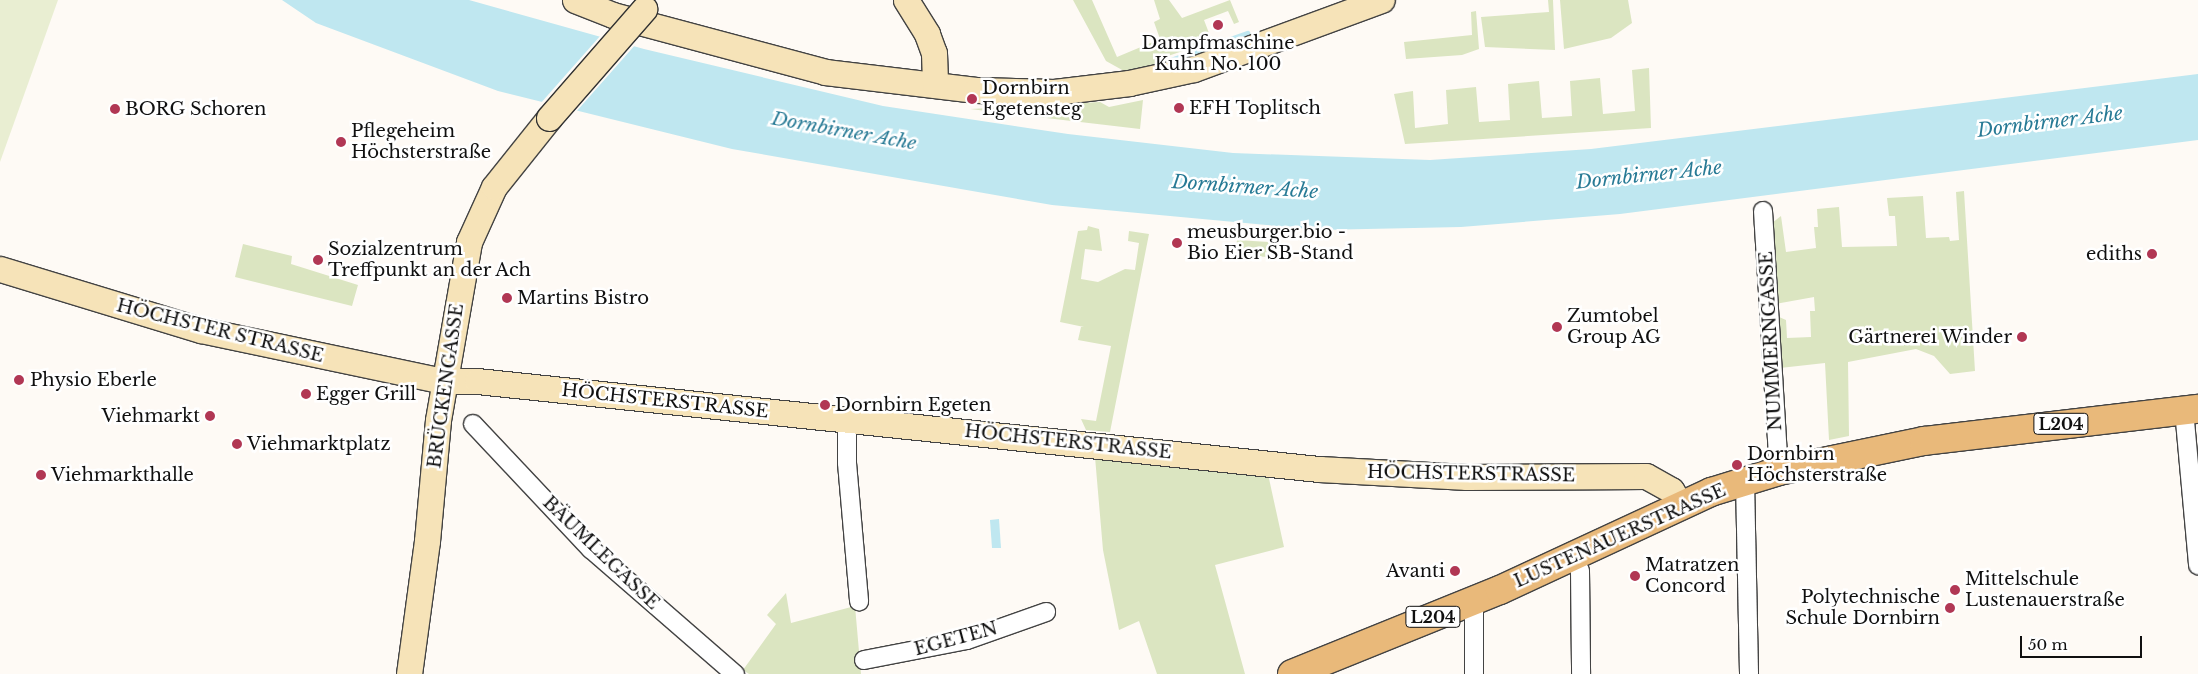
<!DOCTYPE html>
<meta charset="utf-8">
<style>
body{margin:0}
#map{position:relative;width:2198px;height:674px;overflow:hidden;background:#fefaf5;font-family:"Libre Baskerville",serif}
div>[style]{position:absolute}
.green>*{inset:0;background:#dbe5c1}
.pitch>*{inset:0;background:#e9eed2}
.water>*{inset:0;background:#bfe7f0}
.pier>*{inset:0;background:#fefaf5}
.stream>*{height:5px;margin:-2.5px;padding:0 2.5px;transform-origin:2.5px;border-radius:2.5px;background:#bfe7f0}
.roads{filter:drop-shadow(1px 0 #434343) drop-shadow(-1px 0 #434343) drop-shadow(0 1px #434343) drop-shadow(0 -1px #434343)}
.street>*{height:18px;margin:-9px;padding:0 9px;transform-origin:9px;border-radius:9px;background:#fff}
.secondary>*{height:25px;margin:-12.5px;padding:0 12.5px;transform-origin:12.5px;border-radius:12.5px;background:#f6e3b8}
.primary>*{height:28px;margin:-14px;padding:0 14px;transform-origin:14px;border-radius:14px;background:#e9b97a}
.bridges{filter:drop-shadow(1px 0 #323232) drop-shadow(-1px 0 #323232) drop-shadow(0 1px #323232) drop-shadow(0 -1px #323232)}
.secondary-bridge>*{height:25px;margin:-12.5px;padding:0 12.5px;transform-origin:12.5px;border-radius:12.5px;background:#f6e3b8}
.dots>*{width:14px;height:14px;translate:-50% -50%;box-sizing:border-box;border:2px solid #fff;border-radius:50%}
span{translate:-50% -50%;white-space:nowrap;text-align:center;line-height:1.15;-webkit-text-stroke:5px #fff;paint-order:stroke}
.shield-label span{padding:1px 4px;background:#fff;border:1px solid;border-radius:4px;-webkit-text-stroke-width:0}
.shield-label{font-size:16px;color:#101010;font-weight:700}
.poi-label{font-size:18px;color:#101010}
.left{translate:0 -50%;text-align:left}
.right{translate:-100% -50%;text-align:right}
.street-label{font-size:18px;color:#101010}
.water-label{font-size:19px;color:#277a95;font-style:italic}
.scale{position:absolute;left:2020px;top:636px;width:122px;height:22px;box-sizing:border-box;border:2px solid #101010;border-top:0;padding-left:6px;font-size:15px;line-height:18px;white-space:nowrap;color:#101010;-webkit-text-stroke:4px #fff;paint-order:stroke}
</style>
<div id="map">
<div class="green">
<div style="clip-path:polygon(1073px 0,1092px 0,1117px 57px,1160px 39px,1154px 22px,1160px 19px,1154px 0,1169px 0,1182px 18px,1230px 0,1239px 22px,1234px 24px,1228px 11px,1204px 20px,1212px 41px,1168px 56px,1171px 63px,1124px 71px,1106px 61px)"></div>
<div style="clip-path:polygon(1548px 0,1553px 0,1555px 50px,1485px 47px,1481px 17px,1549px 12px)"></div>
<div style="clip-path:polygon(1560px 0,1628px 0,1632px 23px,1611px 38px,1564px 49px)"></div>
<div style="clip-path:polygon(1476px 11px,1479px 49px,1462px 55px,1406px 59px,1404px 42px,1472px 35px,1471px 12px)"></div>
<div style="clip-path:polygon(1649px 68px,1651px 128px,1405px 144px,1394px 94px,1413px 91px,1415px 128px,1448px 124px,1446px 90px,1476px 87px,1479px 122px,1510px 120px,1508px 84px,1539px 81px,1542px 118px,1572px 116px,1570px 81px,1600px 78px,1603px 114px,1635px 111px,1632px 70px)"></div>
<div style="clip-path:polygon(1143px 100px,1140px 129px,970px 109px,1100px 102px,1109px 107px)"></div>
<div style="clip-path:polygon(1964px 191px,1975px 371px,1950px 374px,1934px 356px,1916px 349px,1848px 362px,1849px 436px,1829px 440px,1825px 363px,1780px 368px,1777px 316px,1786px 320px,1787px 338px,1811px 337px,1810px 311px,1815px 311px,1814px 297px,1775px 304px,1772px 223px,1781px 216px,1786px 252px,1816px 248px,1814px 227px,1818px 227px,1817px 209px,1839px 207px,1842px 247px,1897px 246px,1895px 216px,1889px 216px,1887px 198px,1923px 196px,1926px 238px,1949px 237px,1950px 241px,1959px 240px,1956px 192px)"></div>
<div style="clip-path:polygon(1088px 226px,1099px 229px,1102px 251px,1085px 249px,1081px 279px,1098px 282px,1125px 269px,1135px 270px,1139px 243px,1128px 241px,1129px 231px,1149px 234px,1110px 432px,1086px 430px,1081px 419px,1096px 421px,1111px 346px,1078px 340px,1081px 327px,1084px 327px,1060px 322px,1078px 231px,1087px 230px)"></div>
<div style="clip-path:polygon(1237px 240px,1284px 243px,1283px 258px,1235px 255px)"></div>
<div style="clip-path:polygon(243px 244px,292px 256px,291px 264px,358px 285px,352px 306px,235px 277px)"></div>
<div style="clip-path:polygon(1095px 457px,1268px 474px,1284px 547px,1215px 565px,1245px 674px,1157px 674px,1139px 621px,1119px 630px,1103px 550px)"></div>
<div style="clip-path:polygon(786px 593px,791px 623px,855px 606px,861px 674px,749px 674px,743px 670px,776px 624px,767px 615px)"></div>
</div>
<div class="pitch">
<div style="clip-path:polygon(0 0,58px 0,0 162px)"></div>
</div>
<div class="water">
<div style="clip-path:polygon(282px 0,469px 0,644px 49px,883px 106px,1068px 134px,1233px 153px,1430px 160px,1591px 149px,2198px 74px,2198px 140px,1620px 214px,1461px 227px,1319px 230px,1052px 205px,732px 149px,498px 91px,316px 23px)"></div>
<div style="clip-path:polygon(999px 519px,1001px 548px,992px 548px,990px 520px)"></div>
</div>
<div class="pier">
<div style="clip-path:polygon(601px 35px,636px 44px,575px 113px,540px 104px)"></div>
</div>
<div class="stream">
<div style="left:1170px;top:60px;width:82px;rotate:-19.3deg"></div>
</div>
<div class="roads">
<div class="street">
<div style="left:1763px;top:211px;width:260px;rotate:86.5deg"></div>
<div style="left:2184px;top:410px;width:156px;rotate:84.8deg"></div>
<div style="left:847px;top:420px;width:43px;rotate:90deg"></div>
<div style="left:847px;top:463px;width:139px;rotate:85deg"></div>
<div style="left:473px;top:424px;width:172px;rotate:46.7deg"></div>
<div style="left:591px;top:549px;width:191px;rotate:41deg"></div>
<div style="left:1745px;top:481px;width:193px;rotate:88.8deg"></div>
<div style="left:1574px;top:557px;width:15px;rotate:67deg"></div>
<div style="left:1580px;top:571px;width:103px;rotate:89.4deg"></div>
<div style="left:864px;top:660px;width:105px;rotate:-11deg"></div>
<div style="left:967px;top:640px;width:84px;rotate:-19.5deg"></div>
<div style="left:1474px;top:674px;width:73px;rotate:-90deg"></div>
</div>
<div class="secondary">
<div style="left:575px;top:0;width:41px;rotate:21.5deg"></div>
<div style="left:613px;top:15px;width:220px;rotate:15deg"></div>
<div style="left:825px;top:72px;width:152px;rotate:6.8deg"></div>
<div style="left:976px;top:90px;width:78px;rotate:1.5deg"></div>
<div style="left:1054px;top:92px;width:76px;rotate:-6.8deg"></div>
<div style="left:1129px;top:83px;width:66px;rotate:-12.2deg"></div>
<div style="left:1194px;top:69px;width:200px;rotate:-20.2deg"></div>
<div style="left:906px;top:0;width:40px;rotate:58deg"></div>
<div style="left:927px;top:34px;width:20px;rotate:70deg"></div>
<div style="left:934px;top:53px;width:32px;rotate:88deg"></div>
<div style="left:0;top:269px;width:210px;rotate:16.9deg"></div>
<div style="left:201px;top:330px;width:248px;rotate:11.9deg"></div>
<div style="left:444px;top:381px;width:33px"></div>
<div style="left:477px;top:381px;width:847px;rotate:5.97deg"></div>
<div style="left:1319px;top:469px;width:148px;rotate:3.1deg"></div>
<div style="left:1467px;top:477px;width:179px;rotate:-0.3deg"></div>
<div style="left:1646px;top:476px;width:29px;rotate:29deg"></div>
<div style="left:1671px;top:490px;width:18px;rotate:56deg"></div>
<div style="left:409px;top:674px;width:134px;rotate:-82.3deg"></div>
<div style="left:427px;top:541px;width:121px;rotate:-84.8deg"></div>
<div style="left:438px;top:420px;width:181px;rotate:-80.1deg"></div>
<div style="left:469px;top:242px;width:60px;rotate:-65.6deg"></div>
<div style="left:494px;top:187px;width:88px;rotate:-51.4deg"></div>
</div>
<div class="primary">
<div style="left:1292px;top:674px;width:224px;rotate:-22deg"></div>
<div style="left:1500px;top:590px;width:233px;rotate:-24.9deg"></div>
<div style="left:1711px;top:492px;width:71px;rotate:-17.2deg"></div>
<div style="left:1779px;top:471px;width:148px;rotate:-11.7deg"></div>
<div style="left:1924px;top:441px;width:276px;rotate:-6.7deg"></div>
</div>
</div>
<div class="bridges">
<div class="secondary-bridge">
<div style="left:549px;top:118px;width:145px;rotate:-48.9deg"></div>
</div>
</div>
<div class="dots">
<div style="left:1218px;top:25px;background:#b13754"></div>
<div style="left:972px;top:99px;background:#b13754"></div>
<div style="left:1179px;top:108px;background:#b13754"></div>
<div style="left:115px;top:109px;background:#b13754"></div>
<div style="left:341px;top:142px;background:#b13754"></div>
<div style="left:1177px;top:243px;background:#b13754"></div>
<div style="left:2152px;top:254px;background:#b13754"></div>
<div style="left:318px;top:260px;background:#b13754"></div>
<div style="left:507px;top:298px;background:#b13754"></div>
<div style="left:1557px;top:327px;background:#b13754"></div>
<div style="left:2022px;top:337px;background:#b13754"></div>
<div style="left:19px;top:380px;background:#b13754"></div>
<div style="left:306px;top:394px;background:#b13754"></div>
<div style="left:825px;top:405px;background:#b13754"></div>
<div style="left:210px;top:416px;background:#b13754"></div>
<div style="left:237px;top:444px;background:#b13754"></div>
<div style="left:1737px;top:465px;background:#b13754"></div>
<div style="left:41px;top:475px;background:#b13754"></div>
<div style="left:1455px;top:571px;background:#b13754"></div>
<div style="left:1635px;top:576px;background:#b13754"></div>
<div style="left:1955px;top:590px;background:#b13754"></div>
<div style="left:1950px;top:608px;background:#b13754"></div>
</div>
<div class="shield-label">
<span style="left:2061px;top:424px">L204</span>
<span style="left:1433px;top:617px">L204</span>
</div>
<div class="poi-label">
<span style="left:1218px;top:54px">Dampfmaschine<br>Kuhn No. 100</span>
<span class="left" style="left:982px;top:99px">Dornbirn<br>Egetensteg</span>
<span class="left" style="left:1189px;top:108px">EFH Toplitsch</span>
<span class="left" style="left:125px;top:109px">BORG Schoren</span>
<span class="left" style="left:351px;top:142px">Pflegeheim<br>Höchsterstraße</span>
<span class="left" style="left:1187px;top:243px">meusburger.bio -<br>Bio Eier SB-Stand</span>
<span class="left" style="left:328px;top:260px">Sozialzentrum<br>Treffpunkt an der Ach</span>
<span class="right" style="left:2142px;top:254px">ediths</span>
<span class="left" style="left:517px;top:298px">Martins Bistro</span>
<span class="left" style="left:1567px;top:327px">Zumtobel<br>Group AG</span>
<span class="right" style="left:2012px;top:337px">Gärtnerei Winder</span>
<span class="left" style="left:30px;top:380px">Physio Eberle</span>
<span class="left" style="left:316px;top:394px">Egger Grill</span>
<span class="left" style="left:835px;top:405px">Dornbirn Egeten</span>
<span class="right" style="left:200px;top:416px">Viehmarkt</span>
<span class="left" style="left:247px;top:444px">Viehmarktplatz</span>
<span class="left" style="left:1747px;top:465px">Dornbirn<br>Höchsterstraße</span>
<span class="left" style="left:51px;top:475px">Viehmarkthalle</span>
<span class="left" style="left:1645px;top:576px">Matratzen<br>Concord</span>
<span class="right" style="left:1445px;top:571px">Avanti</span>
<span class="left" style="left:1965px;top:590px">Mittelschule<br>Lustenauerstraße</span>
<span class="right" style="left:1940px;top:608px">Polytechnische<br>Schule Dornbirn</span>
</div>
<div class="street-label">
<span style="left:220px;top:331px;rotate:14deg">HÖCHSTER STRASSE</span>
<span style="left:1771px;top:341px;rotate:-93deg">NUMMERNGASSE</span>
<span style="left:446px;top:386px;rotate:-82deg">BRÜCKENGASSE</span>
<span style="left:665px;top:401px;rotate:6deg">HÖCHSTERSTRASSE</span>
<span style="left:1068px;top:442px;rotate:6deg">HÖCHSTERSTRASSE</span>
<span style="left:1471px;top:474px;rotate:1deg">HÖCHSTERSTRASSE</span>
<span style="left:1620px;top:536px;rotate:-24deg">LUSTENAUERSTRASSE</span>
<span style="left:601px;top:553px;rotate:44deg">BÄUMLEGASSE</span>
<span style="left:956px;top:639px;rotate:-15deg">EGETEN</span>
</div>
<div class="water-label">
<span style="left:2050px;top:122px;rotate:-7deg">Dornbirner Ache</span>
<span style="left:844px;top:131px;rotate:10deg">Dornbirner Ache</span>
<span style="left:1649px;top:175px;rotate:-6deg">Dornbirner Ache</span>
<span style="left:1245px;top:187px;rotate:4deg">Dornbirner Ache</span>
</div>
<div class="scale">50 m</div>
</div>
